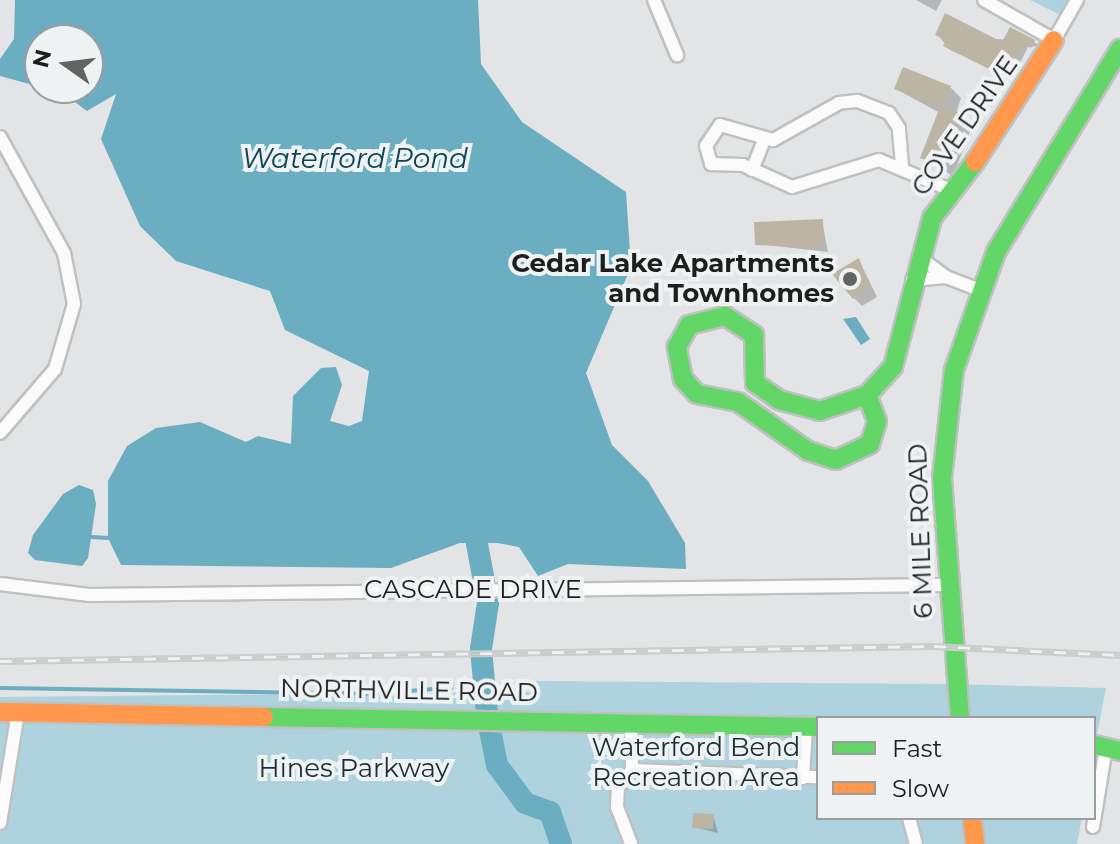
<!DOCTYPE html>
<style>
body{margin:0}
#map{position:relative;width:1120px;height:844px;overflow:hidden;background:#e2e4e5;font-family:Montserrat,sans-serif}
div>[style]{position:absolute}
.green>*{inset:0;background:#aed2de}
.water>*{inset:0;background:#6badc1}
.shadow>*{inset:0;background:#0003}
.stream>*{height:4px;margin:-2px;padding:0 2px;transform-origin:2px;border-radius:2px;background:#6badc1}
.river>*{height:22px;margin:-11px;padding:0 11px;transform-origin:11px;border-radius:11px;background:#6badc1}
.building>*{inset:0;background:#bcb5a4}
.roads{filter:drop-shadow(2px 0 #bfc1c1) drop-shadow(-2px 0 #bfc1c1) drop-shadow(0 2px #bfc1c1) drop-shadow(0 -2px #bfc1c1)}
.street>*{height:12px;margin:-6px;padding:0 6px;transform-origin:6px;border-radius:6px;background:#fbfbfb}
.fast>*{height:18px;margin:-9px;padding:0 9px;transform-origin:9px;border-radius:9px;background:#63d668}
.slow>*{height:18px;margin:-9px;padding:0 9px;transform-origin:9px;border-radius:9px;background:#ff974d}
.rail>*{height:7px;margin-top:-3.5px;transform-origin:0;background:repeating-linear-gradient(90deg,#eef2f3 0 12px,#cbcccc 0 24px);box-sizing:border-box;border-block:2px solid #cbcccc}
.dots>*{width:22px;height:22px;translate:-50% -50%;box-sizing:border-box;border:4px solid #eef2f3;border-radius:50%}
span{translate:-50% -50%;white-space:nowrap;text-align:center;line-height:1.15;-webkit-text-stroke:8px #eef2f3;paint-order:stroke}
.street-label{font-size:26px;color:#1d1f1f}
.poi-label{font-size:26px;color:#1d1f1f;font-weight:700}
.right{translate:-100% -50%;text-align:right}
.park-label{font-size:26px;color:#1a2f36}
.water-label{font-size:28px;color:#0e4454;font-style:italic}
.legend{position:absolute;left:816px;top:716px;width:280px;height:104px;box-sizing:border-box;background:#eef2f3;border:2px solid #9a9e9e;margin:0;padding:10px 14px;list-style:none;font-size:24px;color:#1d1f1f}
.legend li{display:flex;align-items:center;gap:16px;height:40px}
.legend b{width:40px;border:2px solid #9a9e9e}
.north{position:absolute;left:24px;top:24px;width:80px;height:80px;box-sizing:border-box;background:#eef2f3;border:2px solid #9a9e9e;border-radius:50%;rotate:284deg;font-size:22px;font-weight:700;line-height:32px;text-align:center;color:#1d1f1f}
.north::after{content:'';display:block;margin:auto;width:28px;height:36px;background:#626464;clip-path:polygon(50% 0,100% 100%,50% 72%,0 100%)}
</style>
<div id="map">
<div class="green">
<div style="clip-path:polygon(1030px 0,1067px 0,1060px 15px)"></div>
<div style="clip-path:polygon(536px 681px,948px 684px,1106px 688px,1094px 751px,1094px 718px,818px 718px,818px 818px,1082px 818px,1077px 844px,0 844px,0 697px,535px 692px)"></div>
</div>
<div class="water">
<div style="clip-path:polygon(evenodd,15px 0,478px 0,481px 64px,522px 122px,626px 192px,631px 267px,586px 373px,612px 445px,648px 481px,685px 543px,686px 569px,568px 564px,538px 576px,519px 547px,497px 543px,460px 543px,391px 568px,121px 565px,108px 538px,108px 481px,127px 446px,156px 428px,200px 422px,246px 442px,258px 436px,291px 444px,293px 396px,321px 368px,336px 367px,342px 385px,330px 421px,349px 426px,362px 421px,369px 371px,285px 330px,270px 291px,176px 261px,140px 226px,101px 139px,116px 94px,87px 111px,63px 93px,0 76px,0 59px,14px 39px,15px 0,40px 40px,88px 40px,88px 88px,40px 88px,40px 40px)"></div>
<div style="clip-path:polygon(856px 317px,870px 339px,861px 345px,843px 319px)"></div>
<div style="clip-path:polygon(79px 485px,93px 490px,96px 504px,88px 558px,82px 566px,35px 560px,28px 553px,33px 535px,63px 494px)"></div>
</div>
<div class="shadow">
<div style="clip-path:polygon(916px 0,942px 0,936px 11px)"></div>
<div style="clip-path:polygon(937px 34px,1034px 42px,1039px 46px,1028px 47px,1013px 77px,950px 50px)"></div>
<div style="clip-path:polygon(950px 87px,961px 98px,956px 114px,972px 127px,953px 176px,922px 157px,940px 113px,896px 89px)"></div>
<div style="clip-path:polygon(822px 221px,828px 252px,757px 244px)"></div>
<div style="clip-path:polygon(859px 260px,877px 297px,862px 306px,854px 298px)"></div>
<div style="clip-path:polygon(713px 815px,718px 833px,694px 827px)"></div>
</div>
<div class="stream">
<div style="left:92px;top:537px;width:16px;rotate:4deg"></div>
<div style="left:0;top:688px;width:371px;rotate:0.9deg"></div>
<div style="left:371px;top:694px;width:113px;rotate:-4.6deg"></div>
</div>
<div class="river">
<div style="left:477px;top:544px;width:60px;rotate:79.4deg"></div>
<div style="left:488px;top:603px;width:47px;rotate:98.7deg"></div>
<div style="left:481px;top:649px;width:66px;rotate:84.8deg"></div>
<div style="left:487px;top:715px;width:51px;rotate:78.7deg"></div>
<div style="left:497px;top:765px;width:47px;rotate:53.6deg"></div>
<div style="left:525px;top:803px;width:27px;rotate:20deg"></div>
<div style="left:550px;top:812px;width:34px;rotate:71deg"></div>
</div>
<div class="building">
<div style="clip-path:polygon(945px 13px,1002px 42px,1010px 27px,1035px 40px,1031px 48px,1023px 44px,1008px 73px,997px 73px,943px 46px,946px 40px,935px 35px)"></div>
<div style="clip-path:polygon(903px 67px,951px 86px,943px 107px,962px 114px,942px 166px,920px 158px,940px 107px,894px 89px)"></div>
<div style="clip-path:polygon(823px 219px,824px 248px,755px 245px,754px 222px)"></div>
<div style="clip-path:polygon(859px 258px,870px 288px,853px 299px,832px 274px)"></div>
<div style="clip-path:polygon(693px 813px,714px 814px,713px 829px,692px 828px)"></div>
</div>
<div class="roads">
<div class="street">
<div style="left:654px;top:0;width:60px;rotate:67.3deg"></div>
<div style="left:984px;top:0;width:81px;rotate:29.7deg"></div>
<div style="left:1054px;top:40px;width:46px;rotate:-60.1deg"></div>
<div style="left:0;top:137px;width:132px;rotate:61.1deg"></div>
<div style="left:64px;top:253px;width:52px;rotate:78.9deg"></div>
<div style="left:74px;top:304px;width:68px;rotate:106.3deg"></div>
<div style="left:55px;top:369px;width:84px;rotate:130.7deg"></div>
<div style="left:902px;top:165px;width:37px;rotate:-95deg"></div>
<div style="left:899px;top:128px;width:18px;rotate:-124deg"></div>
<div style="left:889px;top:113px;width:34px;rotate:-159deg"></div>
<div style="left:857px;top:101px;width:18px;rotate:174deg"></div>
<div style="left:839px;top:103px;width:76px;rotate:150.7deg"></div>
<div style="left:773px;top:140px;width:55px;rotate:-164.2deg"></div>
<div style="left:720px;top:125px;width:25px;rotate:124deg"></div>
<div style="left:706px;top:146px;width:19px;rotate:74deg"></div>
<div style="left:711px;top:164px;width:32px;rotate:2deg"></div>
<div style="left:743px;top:165px;width:54px;rotate:24.2deg"></div>
<div style="left:792px;top:187px;width:91px;rotate:-17.2deg"></div>
<div style="left:879px;top:160px;width:75px;rotate:22.8deg"></div>
<div style="left:752px;top:170px;width:31px;rotate:-68deg"></div>
<div style="left:946px;top:277px;width:34px;rotate:21deg"></div>
<div style="left:912px;top:280px;width:34px;rotate:-5deg"></div>
<div style="left:946px;top:277px;width:34px;rotate:-143deg"></div>
<div style="left:0;top:584px;width:90px;rotate:7deg"></div>
<div style="left:89px;top:595px;width:857px;rotate:-0.67deg"></div>
<div style="left:631px;top:721px;width:49px;rotate:88.8deg"></div>
<div style="left:632px;top:770px;width:22px;rotate:129deg"></div>
<div style="left:618px;top:787px;width:20px;rotate:93deg"></div>
<div style="left:617px;top:807px;width:40px;rotate:69deg"></div>
<div style="left:632px;top:770px;width:186px;rotate:2.2deg"></div>
<div style="left:803px;top:778px;width:51px;rotate:-86.6deg"></div>
<div style="left:909px;top:818px;width:27px;rotate:75deg"></div>
<div style="left:0;top:823px;width:112px;rotate:-80.8deg"></div>
<div style="left:1093px;top:827px;width:80px;rotate:-80.7deg"></div>
</div>
<div class="fast">
<div style="left:867px;top:395px;width:28px;rotate:69deg"></div>
<div style="left:877px;top:421px;width:24px;rotate:107deg"></div>
<div style="left:870px;top:444px;width:38px;rotate:155deg"></div>
<div style="left:836px;top:460px;width:29px;rotate:-162deg"></div>
<div style="left:808px;top:451px;width:85px;rotate:-145deg"></div>
<div style="left:738px;top:402px;width:42px;rotate:-169deg"></div>
<div style="left:697px;top:394px;width:21px;rotate:-133deg"></div>
<div style="left:683px;top:379px;width:33px;rotate:-101deg"></div>
<div style="left:677px;top:347px;width:25px;rotate:-61deg"></div>
<div style="left:689px;top:325px;width:37px;rotate:-14deg"></div>
<div style="left:725px;top:316px;width:35px;rotate:33deg"></div>
<div style="left:754px;top:335px;width:48px;rotate:88.8deg"></div>
<div style="left:755px;top:383px;width:29px;rotate:35deg"></div>
<div style="left:779px;top:400px;width:42px;rotate:15deg"></div>
<div style="left:820px;top:411px;width:50px;rotate:-18.8deg"></div>
<div style="left:867px;top:395px;width:38px;rotate:-47deg"></div>
<div style="left:893px;top:367px;width:154px;rotate:-75.3deg"></div>
<div style="left:932px;top:218px;width:71px;rotate:-52.5deg"></div>
<div style="left:264px;top:717px;width:554px;rotate:1.03deg"></div>
<div style="left:960px;top:718px;width:241px;rotate:-94.3deg"></div>
<div style="left:942px;top:478px;width:109px;rotate:-83.7deg"></div>
<div style="left:954px;top:370px;width:125px;rotate:-70.4deg"></div>
<div style="left:996px;top:252px;width:238px;rotate:-58.6deg"></div>
<div style="left:1094px;top:745px;width:27px;rotate:13deg"></div>
</div>
<div class="slow">
<div style="left:975px;top:162px;width:145px;rotate:-57.1deg"></div>
<div style="left:0;top:712px;width:264px;rotate:1.1deg"></div>
<div style="left:972px;top:818px;width:26px;rotate:83deg"></div>
</div>
</div>
<div class="rail">
<div style="left:0;top:661px;width:934px;rotate:-0.92deg"></div>
<div style="left:934px;top:646px;width:186px;rotate:2.8deg"></div>
</div>
<div class="dots">
<div style="left:850px;top:279px;background:#626464"></div>
</div>
<div class="street-label">
<span style="left:965px;top:126px;rotate:-55deg">COVE DRIVE</span>
<span style="left:921px;top:531px;rotate:-92deg">6 MILE ROAD</span>
<span style="left:473px;top:590px">CASCADE DRIVE</span>
<span style="left:409px;top:691px;rotate:1deg">NORTHVILLE ROAD</span>
</div>
<div class="poi-label">
<span class="right" style="left:834px;top:279px">Cedar Lake Apartments<br>and Townhomes</span>
</div>
<div class="park-label">
<span style="left:696px;top:763px">Waterford Bend<br>Recreation Area</span>
<span style="left:354px;top:769px">Hines Parkway</span>
</div>
<div class="water-label">
<span style="left:355px;top:158px">Waterford Pond</span>
</div>
<ul class="legend">
<li><b style="height:10px;background:#63d668"></b>Fast</li>
<li><b style="height:10px;background:#ff974d"></b>Slow</li>
</ul>
<div class="north">N</div>
</div>
